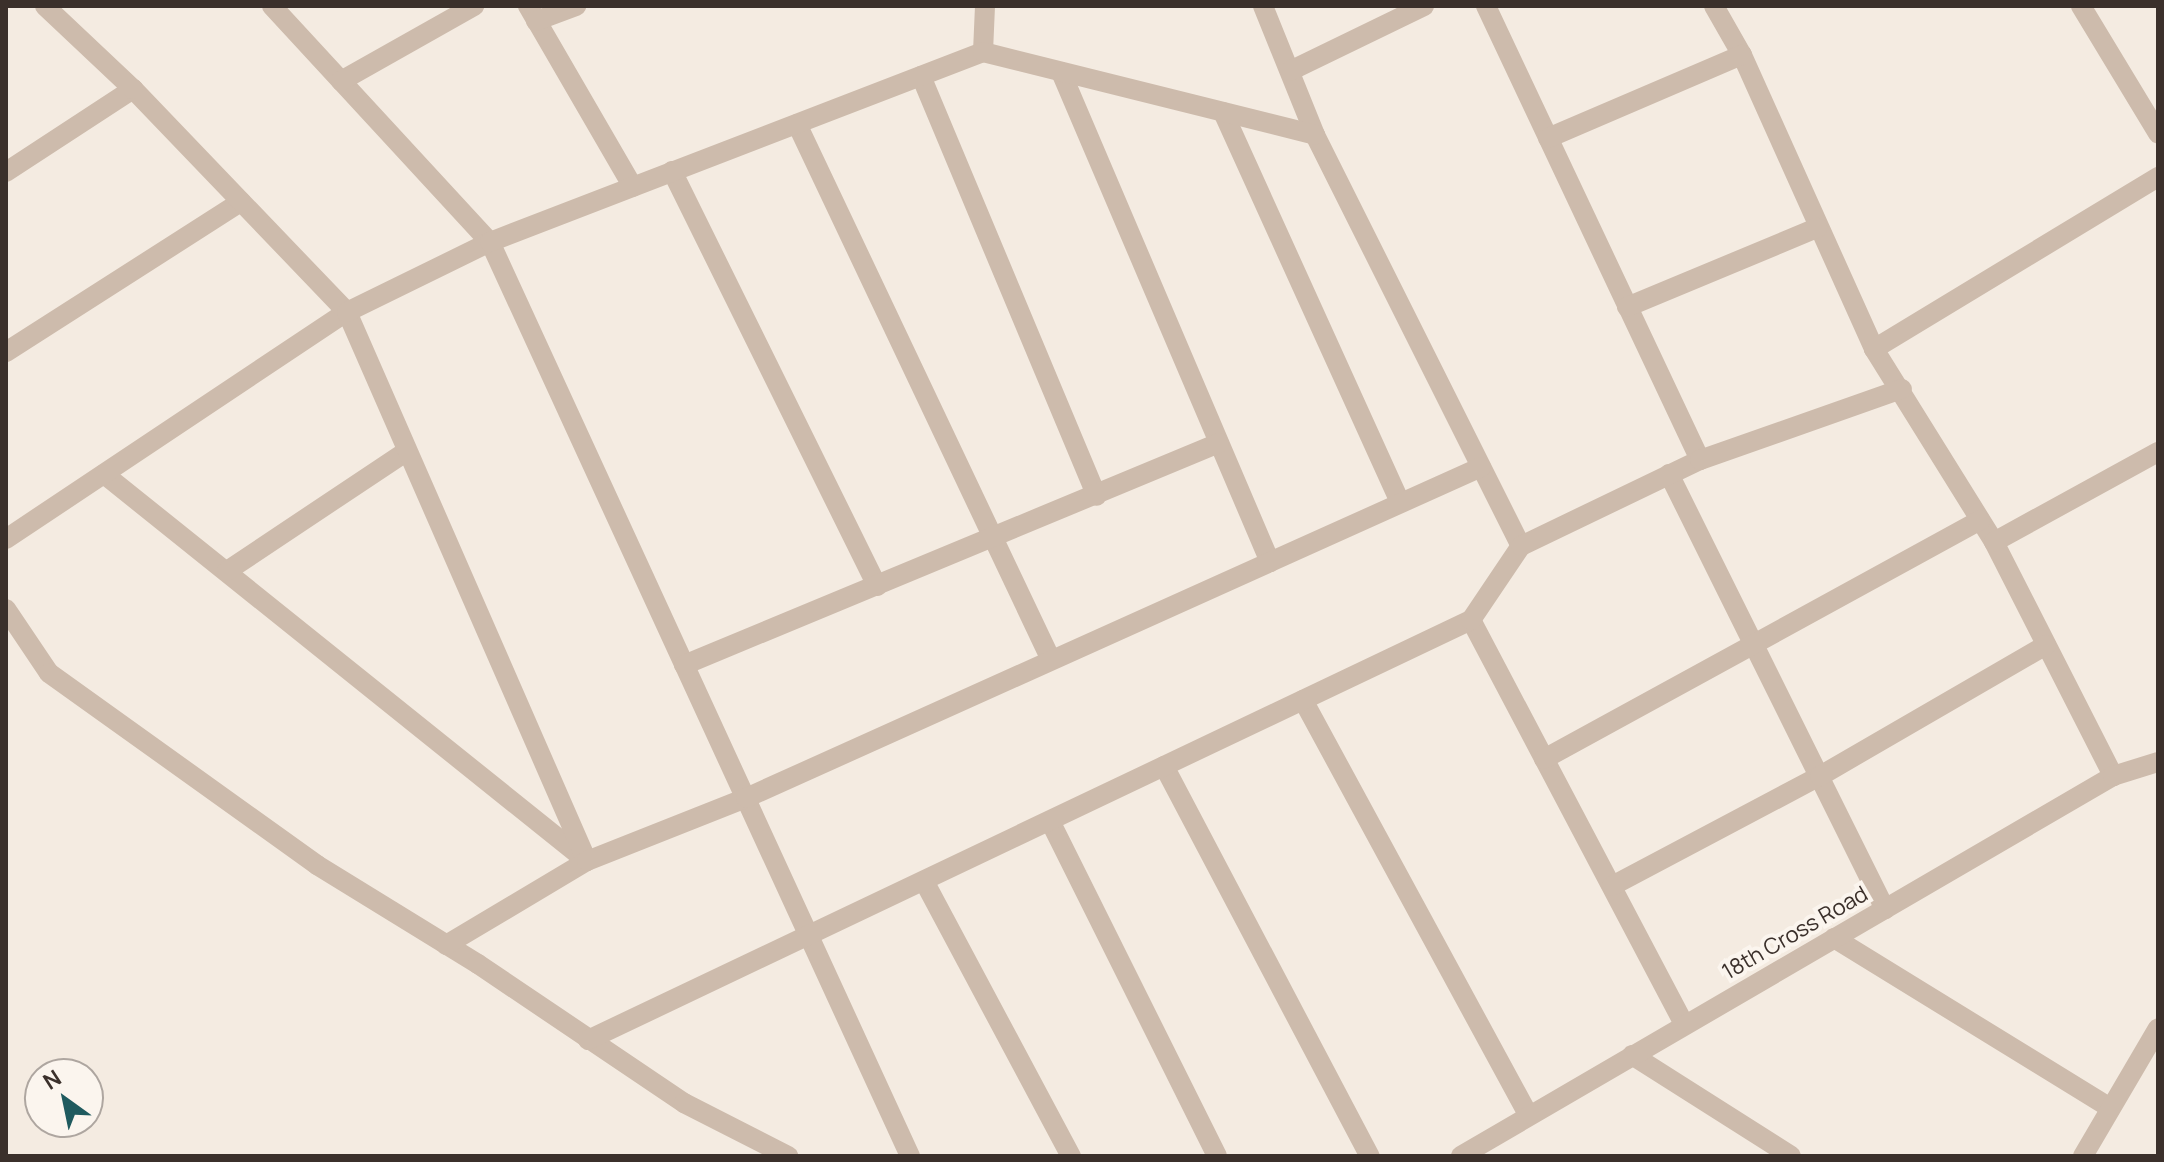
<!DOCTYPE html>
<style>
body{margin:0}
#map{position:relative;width:2164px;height:1162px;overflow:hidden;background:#f4ebe1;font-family:Manrope,sans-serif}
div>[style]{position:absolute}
.minor>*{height:20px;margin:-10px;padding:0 10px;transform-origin:10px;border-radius:10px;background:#cdbbac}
span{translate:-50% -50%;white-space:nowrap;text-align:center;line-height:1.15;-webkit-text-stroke:8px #fbf5ee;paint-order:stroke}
.street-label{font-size:22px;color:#3b302b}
.frame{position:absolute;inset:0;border:8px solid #3b302b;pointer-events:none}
.north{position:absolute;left:24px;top:1058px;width:80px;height:80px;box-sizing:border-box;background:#fbf5ee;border:2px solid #aea6a0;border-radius:50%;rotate:327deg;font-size:22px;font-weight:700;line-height:32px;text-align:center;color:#3b302b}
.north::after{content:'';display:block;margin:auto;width:28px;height:36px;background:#1f5a5e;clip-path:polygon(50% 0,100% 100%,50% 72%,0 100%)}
</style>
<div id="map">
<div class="minor">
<div style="left:272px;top:6px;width:321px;rotate:47.3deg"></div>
<div style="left:490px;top:242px;width:1006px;rotate:65.32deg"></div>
<div style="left:528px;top:6px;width:209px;rotate:59.9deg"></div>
<div style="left:1263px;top:6px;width:139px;rotate:68deg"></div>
<div style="left:1315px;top:135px;width:460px;rotate:63.4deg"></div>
<div style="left:1486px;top:6px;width:502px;rotate:64.76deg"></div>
<div style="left:1714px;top:6px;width:56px;rotate:60.3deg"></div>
<div style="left:1742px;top:55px;width:322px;rotate:65.8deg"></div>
<div style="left:1874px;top:349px;width:227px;rotate:58.1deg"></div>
<div style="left:1994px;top:542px;width:263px;rotate:63deg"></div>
<div style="left:2081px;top:6px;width:149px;rotate:58.8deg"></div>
<div style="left:536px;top:21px;width:43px;rotate:-20.6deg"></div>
<div style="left:983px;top:52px;width:46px;rotate:-87.5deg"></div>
<div style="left:1290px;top:71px;width:149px;rotate:-25.9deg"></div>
<div style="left:1061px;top:72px;width:533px;rotate:66.9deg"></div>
<div style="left:921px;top:76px;width:455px;rotate:67.3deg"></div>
<div style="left:341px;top:81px;width:153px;rotate:-29.4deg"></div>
<div style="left:1223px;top:112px;width:429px;rotate:65.6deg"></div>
<div style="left:797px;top:124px;width:593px;rotate:64.64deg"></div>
<div style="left:1548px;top:138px;width:211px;rotate:-23.2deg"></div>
<div style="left:672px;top:171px;width:463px;rotate:63.7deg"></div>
<div style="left:6px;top:172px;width:152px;rotate:-33.2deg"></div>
<div style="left:1627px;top:307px;width:206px;rotate:-22.6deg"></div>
<div style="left:1874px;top:349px;width:332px;rotate:-31.2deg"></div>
<div style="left:6px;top:352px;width:279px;rotate:-32.6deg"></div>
<div style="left:104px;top:474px;width:615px;rotate:38.73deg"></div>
<div style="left:1669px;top:474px;width:486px;rotate:63.6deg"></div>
<div style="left:6px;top:539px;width:410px;rotate:-33.7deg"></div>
<div style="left:347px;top:312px;width:309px;rotate:-133.8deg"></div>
<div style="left:133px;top:89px;width:121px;rotate:-136.7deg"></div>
<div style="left:1994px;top:542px;width:187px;rotate:-28.8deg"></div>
<div style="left:227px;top:571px;width:213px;rotate:-33.7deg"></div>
<div style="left:6px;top:609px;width:77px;rotate:56.1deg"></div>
<div style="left:49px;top:673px;width:330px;rotate:35.6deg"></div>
<div style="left:317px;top:865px;width:189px;rotate:31.6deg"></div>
<div style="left:478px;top:964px;width:249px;rotate:34deg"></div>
<div style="left:684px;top:1103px;width:117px;rotate:27deg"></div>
<div style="left:1471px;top:620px;width:457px;rotate:62.2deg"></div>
<div style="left:684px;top:665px;width:579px;rotate:-22.54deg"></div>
<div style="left:1303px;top:700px;width:472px;rotate:61.5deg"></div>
<div style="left:1544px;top:759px;width:497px;rotate:-28.7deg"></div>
<div style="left:1164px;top:766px;width:441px;rotate:62.2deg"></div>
<div style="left:1050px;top:821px;width:374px;rotate:63.5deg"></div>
<div style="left:587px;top:861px;width:599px;rotate:-113.61deg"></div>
<div style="left:347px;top:312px;width:159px;rotate:-26.1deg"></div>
<div style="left:490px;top:242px;width:528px;rotate:-21.08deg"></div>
<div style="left:983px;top:52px;width:342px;rotate:14deg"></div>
<div style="left:924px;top:881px;width:312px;rotate:61.9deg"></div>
<div style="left:1612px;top:886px;width:235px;rotate:-27.9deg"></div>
<div style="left:1820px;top:776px;width:261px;rotate:-30.1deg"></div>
<div style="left:1834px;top:938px;width:323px;rotate:31.6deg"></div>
<div style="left:446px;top:945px;width:164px;rotate:-30.8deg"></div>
<div style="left:587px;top:861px;width:171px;rotate:-21.6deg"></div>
<div style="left:746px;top:798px;width:806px;rotate:-24.24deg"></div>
<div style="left:588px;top:1040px;width:978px;rotate:-25.44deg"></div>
<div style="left:1471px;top:620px;width:89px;rotate:-56deg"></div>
<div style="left:1521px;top:546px;width:199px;rotate:-25.7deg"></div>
<div style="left:1700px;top:460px;width:214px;rotate:-19.4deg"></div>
<div style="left:1632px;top:1055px;width:188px;rotate:32.4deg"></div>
<div style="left:1461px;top:1156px;width:755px;rotate:-30.23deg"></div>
<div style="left:2113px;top:776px;width:47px;rotate:-17.3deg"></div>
<div style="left:2083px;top:1156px;width:148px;rotate:-59.6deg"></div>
</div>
<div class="street-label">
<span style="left:1795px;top:933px;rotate:-30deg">18th Cross Road</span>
</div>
<div class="frame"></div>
<div class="north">N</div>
</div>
